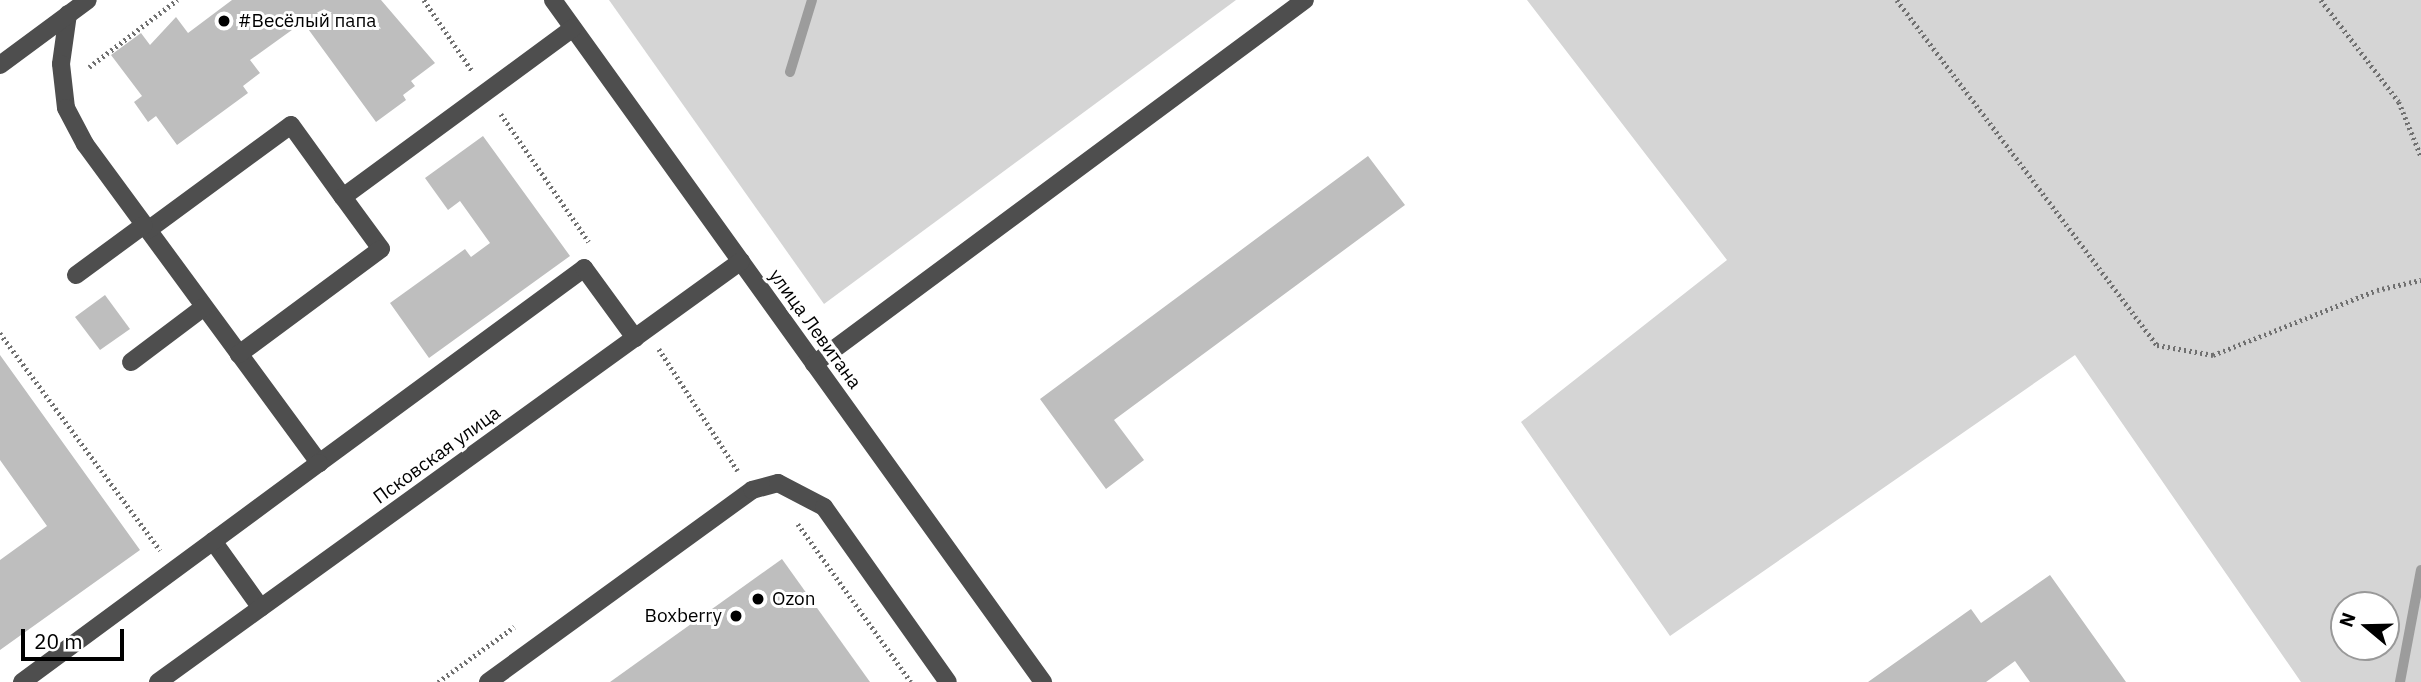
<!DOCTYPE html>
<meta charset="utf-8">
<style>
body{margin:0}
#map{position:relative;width:2421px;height:682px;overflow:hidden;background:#fff;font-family:"IBM Plex Sans",sans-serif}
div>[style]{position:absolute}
.green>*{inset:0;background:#d5d5d5}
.stream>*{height:10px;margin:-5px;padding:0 5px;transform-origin:5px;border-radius:5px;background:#9c9c9c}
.building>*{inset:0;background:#bebebe}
.path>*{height:4.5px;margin-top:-2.25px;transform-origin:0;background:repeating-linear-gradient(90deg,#707070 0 2px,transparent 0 5.5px)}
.minor>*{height:18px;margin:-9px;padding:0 9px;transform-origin:9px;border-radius:9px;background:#4e4e4e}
.dots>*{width:19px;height:19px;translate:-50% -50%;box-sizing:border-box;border:4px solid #fff;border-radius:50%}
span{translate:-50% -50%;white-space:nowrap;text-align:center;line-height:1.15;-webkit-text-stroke:6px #fff;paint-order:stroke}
.poi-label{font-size:19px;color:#000}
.left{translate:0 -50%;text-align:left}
.right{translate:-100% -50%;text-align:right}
.street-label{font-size:19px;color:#000}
.north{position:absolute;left:2330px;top:591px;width:70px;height:70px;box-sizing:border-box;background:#fff;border:2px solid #999;border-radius:50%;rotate:289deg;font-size:19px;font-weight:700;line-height:28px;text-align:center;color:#000}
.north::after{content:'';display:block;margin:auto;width:24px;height:32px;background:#000;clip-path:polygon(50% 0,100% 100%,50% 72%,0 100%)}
.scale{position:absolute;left:21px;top:629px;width:103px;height:32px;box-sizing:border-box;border:4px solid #000;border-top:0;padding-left:9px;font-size:21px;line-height:24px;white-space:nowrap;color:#000;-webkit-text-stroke:5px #fff;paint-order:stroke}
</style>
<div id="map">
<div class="green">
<div style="clip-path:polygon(609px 0,1236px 0,824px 304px)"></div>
<div style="clip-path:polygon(evenodd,1527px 0,2421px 0,2421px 682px,2301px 682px,2075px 355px,1670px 636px,1521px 422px,1727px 260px,1527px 0,2386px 605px,2386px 647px,2344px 647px,2344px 605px,2386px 605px)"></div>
</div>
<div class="stream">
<div style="left:790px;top:72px;width:75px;rotate:-73deg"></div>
<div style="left:2400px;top:682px;width:114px;rotate:-79.4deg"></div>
</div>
<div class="building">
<div style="clip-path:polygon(232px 0,381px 0,435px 63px,411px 81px,415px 86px,403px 95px,406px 100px,376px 122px,303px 22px,250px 60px,260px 73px,243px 86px,248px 93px,177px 145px,156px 116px,148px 122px,134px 102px,142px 96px,111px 55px,141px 33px,150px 45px,176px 17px,188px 33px)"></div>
<div style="clip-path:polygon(483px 136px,570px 256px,429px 358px,390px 303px,465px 249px,471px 257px,490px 243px,460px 201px,448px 210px,425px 178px)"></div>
<div style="clip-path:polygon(1368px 156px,1405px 205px,1114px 420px,1144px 460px,1106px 489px,1040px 399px)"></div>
<div style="clip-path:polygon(105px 295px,130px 329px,100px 350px,75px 317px)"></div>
<div style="clip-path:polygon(0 355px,140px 550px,0 650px,0 560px,47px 526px,0 460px)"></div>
<div style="clip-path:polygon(782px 559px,870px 682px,610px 682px)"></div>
<div style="clip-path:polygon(2050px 575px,2126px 682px,2030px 682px,2015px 661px,1986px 682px,1868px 682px,1971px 609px,1981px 623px)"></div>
</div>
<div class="path">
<div style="left:424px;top:0;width:87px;rotate:55.8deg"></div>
<div style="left:1897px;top:0;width:432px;rotate:53deg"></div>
<div style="left:2157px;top:345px;width:57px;rotate:10.1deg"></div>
<div style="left:2213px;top:355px;width:176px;rotate:-21.6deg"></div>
<div style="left:2377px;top:290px;width:45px;rotate:-12.8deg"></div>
<div style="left:2321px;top:0;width:128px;rotate:52.6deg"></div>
<div style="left:2399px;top:102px;width:58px;rotate:67.8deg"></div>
<div style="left:89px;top:67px;width:111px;rotate:-37.3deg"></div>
<div style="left:501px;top:114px;width:155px;rotate:55.5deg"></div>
<div style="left:0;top:333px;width:270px;rotate:53.6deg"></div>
<div style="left:659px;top:349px;width:145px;rotate:57.1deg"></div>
<div style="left:798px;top:524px;width:194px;rotate:54.4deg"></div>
<div style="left:438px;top:682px;width:94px;rotate:-35.9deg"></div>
</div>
<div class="minor">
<div style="left:553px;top:0;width:840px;rotate:54.3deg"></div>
<div style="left:68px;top:14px;width:50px;rotate:98deg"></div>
<div style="left:61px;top:64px;width:44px;rotate:83.5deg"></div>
<div style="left:66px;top:108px;width:41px;rotate:62.2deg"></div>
<div style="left:85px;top:144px;width:396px;rotate:53.7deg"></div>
<div style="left:319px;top:463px;width:329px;rotate:-36.3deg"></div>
<div style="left:584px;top:268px;width:87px;rotate:53.9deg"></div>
<div style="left:0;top:65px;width:109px;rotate:-36.5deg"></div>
<div style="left:343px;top:197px;width:285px;rotate:-36.3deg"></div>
<div style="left:148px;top:230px;width:177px;rotate:-36.3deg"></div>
<div style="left:291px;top:125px;width:89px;rotate:54.2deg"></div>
<div style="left:343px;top:197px;width:64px;rotate:53.8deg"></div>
<div style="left:381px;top:249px;width:177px;rotate:143.5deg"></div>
<div style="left:76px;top:275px;width:84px;rotate:-36.3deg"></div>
<div style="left:131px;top:362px;width:91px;rotate:-37deg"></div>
<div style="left:814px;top:364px;width:611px;rotate:-36.55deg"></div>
<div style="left:213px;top:541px;width:82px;rotate:54.4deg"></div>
<div style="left:22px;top:682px;width:369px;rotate:-36.4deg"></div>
<div style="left:158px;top:682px;width:719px;rotate:-35.83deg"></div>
<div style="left:488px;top:682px;width:326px;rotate:-36deg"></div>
<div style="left:752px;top:490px;width:27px;rotate:-15deg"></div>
<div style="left:778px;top:483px;width:52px;rotate:27.6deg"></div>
<div style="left:824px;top:507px;width:214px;rotate:54.7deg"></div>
</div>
<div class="dots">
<div style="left:224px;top:21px;background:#000"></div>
<div style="left:758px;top:599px;background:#000"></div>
<div style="left:736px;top:616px;background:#000"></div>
</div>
<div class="poi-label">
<span class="left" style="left:238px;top:21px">#Весёлый папа</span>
<span class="left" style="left:772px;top:599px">Ozon</span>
<span class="right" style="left:722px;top:616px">Boxberry</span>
</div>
<div class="street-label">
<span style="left:815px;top:329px;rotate:54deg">улица Левитана</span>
<span style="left:437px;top:455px;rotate:-36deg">Псковская улица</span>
</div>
<div class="north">N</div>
<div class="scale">20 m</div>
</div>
